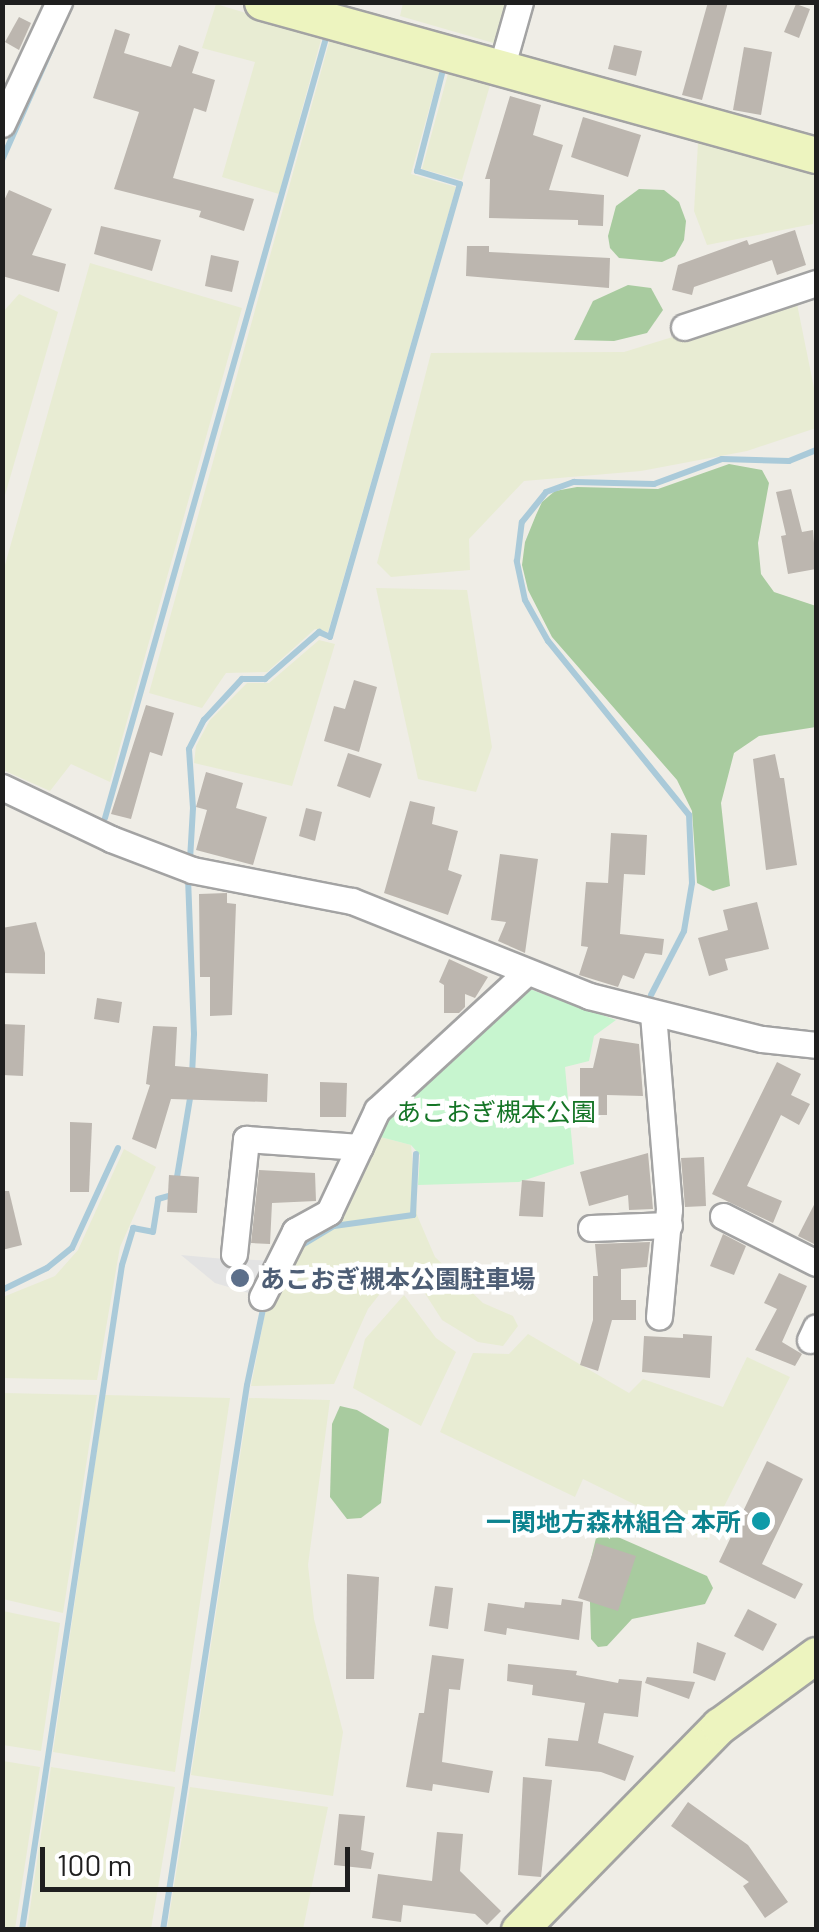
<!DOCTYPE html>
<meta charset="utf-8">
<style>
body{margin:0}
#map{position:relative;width:819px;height:1932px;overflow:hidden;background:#efede6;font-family:Barlow,"Noto Sans JP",sans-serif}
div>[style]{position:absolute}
.farmland>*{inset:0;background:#e8ecd3}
.forest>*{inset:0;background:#a8cb9f}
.park>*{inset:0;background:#c7f5cf}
.parking>*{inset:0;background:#e3e3e3}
.stream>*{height:6px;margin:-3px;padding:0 3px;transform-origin:3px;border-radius:3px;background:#aacad9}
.building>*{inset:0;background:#bcb6af}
.roads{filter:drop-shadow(2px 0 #a3a3a3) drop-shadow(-2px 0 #a3a3a3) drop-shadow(0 2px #a3a3a3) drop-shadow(0 -2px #a3a3a3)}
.street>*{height:25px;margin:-12.5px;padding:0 12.5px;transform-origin:12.5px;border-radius:12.5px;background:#fff}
.secondary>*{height:35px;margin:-17.5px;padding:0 17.5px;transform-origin:17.5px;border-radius:17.5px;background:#edf4bf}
.dots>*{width:28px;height:28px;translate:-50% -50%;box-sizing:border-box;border:5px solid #fff;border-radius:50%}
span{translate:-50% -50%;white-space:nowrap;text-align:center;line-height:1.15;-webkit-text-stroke:9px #fff;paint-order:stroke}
.park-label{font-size:25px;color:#157526}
.service-label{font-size:25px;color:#4e5e75;font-weight:700}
.left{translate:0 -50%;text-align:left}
.culture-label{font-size:25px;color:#0d838f;font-weight:700}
.right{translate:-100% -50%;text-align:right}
.frame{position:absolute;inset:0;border:5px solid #1f1f1f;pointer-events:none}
.scale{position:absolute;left:40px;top:1847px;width:310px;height:45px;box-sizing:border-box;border:5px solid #1f1f1f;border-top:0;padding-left:12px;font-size:30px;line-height:35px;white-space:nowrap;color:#1f1f1f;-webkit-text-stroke:8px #fff;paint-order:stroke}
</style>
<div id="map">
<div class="farmland">
<div style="clip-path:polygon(403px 3px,509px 3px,497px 44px,400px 16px)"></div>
<div style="clip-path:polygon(216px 4px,322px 36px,279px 194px,222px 177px,255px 62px,202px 48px)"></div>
<div style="clip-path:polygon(330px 39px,440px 70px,411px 174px,456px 187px,328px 632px,315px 629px,267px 672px,226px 673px,202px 708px,149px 693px)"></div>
<div style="clip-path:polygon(449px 70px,491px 82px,462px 180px,422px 169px)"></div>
<div style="clip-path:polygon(698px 143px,816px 174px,813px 224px,707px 245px,694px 211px)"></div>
<div style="clip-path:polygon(90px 263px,242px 308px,110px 782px,71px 764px,50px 791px,3px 770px,3px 572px)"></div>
<div style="clip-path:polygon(19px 294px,58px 312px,3px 502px,3px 312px)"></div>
<div style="clip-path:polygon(796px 299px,816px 398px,816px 428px,747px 451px,641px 471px,524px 481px,469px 539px,470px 570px,391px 577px,377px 563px,431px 353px,624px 352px)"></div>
<div style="clip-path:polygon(376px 588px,467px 590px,492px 747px,476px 792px,418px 779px)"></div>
<div style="clip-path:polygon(319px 640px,335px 644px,292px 786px,194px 763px,196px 746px,210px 720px,247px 683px,269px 683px)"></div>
<div style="clip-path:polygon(369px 1134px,411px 1145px,417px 1215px,435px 1257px,483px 1303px,513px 1316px,518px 1326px,503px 1346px,478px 1342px,442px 1320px,410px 1270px,390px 1281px,368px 1309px,334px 1384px,251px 1386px,265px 1313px,293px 1254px,335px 1219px)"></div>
<div style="clip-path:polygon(124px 1149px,156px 1167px,120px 1247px,97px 1380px,3px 1378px,3px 1297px,55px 1276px,78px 1250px)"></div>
<div style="clip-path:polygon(404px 1295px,436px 1338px,456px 1352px,421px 1426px,353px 1388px,365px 1339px)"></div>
<div style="clip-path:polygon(528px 1334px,629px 1393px,643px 1379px,723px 1407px,747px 1357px,790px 1377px,707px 1540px,583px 1479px,575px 1497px,440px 1432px,473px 1353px,509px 1354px)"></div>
<div style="clip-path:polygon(3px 1393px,97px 1395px,63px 1613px,3px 1599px)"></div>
<div style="clip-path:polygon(105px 1395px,230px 1398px,175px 1772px,53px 1752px)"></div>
<div style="clip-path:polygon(249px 1398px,330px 1400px,308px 1565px,314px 1619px,343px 1732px,333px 1796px,191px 1775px)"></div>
<div style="clip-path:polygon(3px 1611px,60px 1623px,41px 1751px,3px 1745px)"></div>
<div style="clip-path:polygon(3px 1761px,40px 1767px,15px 1929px,3px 1929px)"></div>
<div style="clip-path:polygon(51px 1767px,175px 1787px,151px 1929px,27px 1929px)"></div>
<div style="clip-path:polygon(190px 1787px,328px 1807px,303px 1929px,167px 1929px)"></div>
</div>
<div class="forest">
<div style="clip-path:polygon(639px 189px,664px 190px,679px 202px,686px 221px,684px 240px,675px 256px,662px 262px,619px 258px,610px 248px,608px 236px,616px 206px)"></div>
<div style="clip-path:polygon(628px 285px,651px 288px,663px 310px,647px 333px,614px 341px,574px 340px,593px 301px)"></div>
<div style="clip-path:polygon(729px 464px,762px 470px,769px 483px,758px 543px,761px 574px,774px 592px,816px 606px,816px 727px,759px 736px,734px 753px,721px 803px,730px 886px,713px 891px,697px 883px,692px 811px,677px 780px,552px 637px,528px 590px,522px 565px,525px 542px,536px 515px,542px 502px,555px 491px,577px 487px,658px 489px)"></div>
<div style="clip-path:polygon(340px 1406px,357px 1410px,389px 1429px,381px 1503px,361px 1518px,347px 1519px,330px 1497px,332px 1424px)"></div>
<div style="clip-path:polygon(611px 1534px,707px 1576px,713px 1588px,705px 1604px,632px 1619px,607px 1646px,598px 1647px,591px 1639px,589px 1567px,596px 1538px)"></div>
</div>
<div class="park">
<div style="clip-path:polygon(521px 986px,616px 1020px,594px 1036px,589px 1061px,565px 1067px,574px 1164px,519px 1182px,418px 1185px,420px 1155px,411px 1145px,369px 1134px)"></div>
</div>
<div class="parking">
<div style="clip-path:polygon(181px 1255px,225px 1259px,281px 1261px,262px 1297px,215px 1283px)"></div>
</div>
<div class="stream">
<div style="left:2px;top:160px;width:173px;rotate:-66.1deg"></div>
<div style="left:105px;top:818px;width:811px;rotate:-74.18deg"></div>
<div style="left:190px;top:860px;width:52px;rotate:-86.7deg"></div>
<div style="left:193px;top:808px;width:59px;rotate:-93.9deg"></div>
<div style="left:189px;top:749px;width:33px;rotate:-63deg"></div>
<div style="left:204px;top:720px;width:56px;rotate:-47.2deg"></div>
<div style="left:242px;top:679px;width:23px"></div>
<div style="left:265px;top:679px;width:72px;rotate:-41deg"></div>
<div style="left:319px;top:632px;width:12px;rotate:24deg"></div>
<div style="left:330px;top:637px;width:471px;rotate:-74deg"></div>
<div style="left:460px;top:184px;width:45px;rotate:-163.2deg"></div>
<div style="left:417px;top:171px;width:104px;rotate:-75.6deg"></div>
<div style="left:188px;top:878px;width:156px;rotate:87.8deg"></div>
<div style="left:194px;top:1034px;width:41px;rotate:92.8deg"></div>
<div style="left:651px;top:995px;width:72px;rotate:-62.7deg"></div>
<div style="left:684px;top:931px;width:49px;rotate:-80.5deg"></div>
<div style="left:692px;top:883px;width:68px;rotate:-92.5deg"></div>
<div style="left:689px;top:815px;width:224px;rotate:-129deg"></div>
<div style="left:548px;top:641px;width:47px;rotate:-119.3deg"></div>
<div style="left:525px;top:600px;width:40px;rotate:-102deg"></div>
<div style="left:517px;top:561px;width:39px;rotate:-83deg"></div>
<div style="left:522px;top:522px;width:38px;rotate:-51deg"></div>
<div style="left:546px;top:492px;width:30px;rotate:-20deg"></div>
<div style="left:574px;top:482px;width:80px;rotate:1.4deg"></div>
<div style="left:654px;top:484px;width:72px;rotate:-20.2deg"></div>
<div style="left:722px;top:459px;width:67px;rotate:1.7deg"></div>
<div style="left:789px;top:461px;width:29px;rotate:-22deg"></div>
<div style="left:176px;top:1183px;width:92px;rotate:-80.6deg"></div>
<div style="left:294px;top:1250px;width:47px;rotate:-31deg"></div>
<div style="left:334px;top:1226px;width:80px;rotate:-7.9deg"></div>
<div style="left:413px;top:1215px;width:61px;rotate:-87.2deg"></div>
<div style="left:2px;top:1290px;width:50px;rotate:-26.1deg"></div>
<div style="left:47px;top:1268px;width:32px;rotate:-39deg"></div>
<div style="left:72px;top:1248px;width:110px;rotate:-65.3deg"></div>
<div style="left:22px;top:1930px;width:672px;rotate:-81.45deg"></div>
<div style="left:122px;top:1265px;width:39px;rotate:-73deg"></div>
<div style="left:133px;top:1228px;width:20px;rotate:11deg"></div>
<div style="left:153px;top:1232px;width:33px;rotate:-81deg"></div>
<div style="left:158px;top:1199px;width:15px;rotate:-16deg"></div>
<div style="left:163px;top:1930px;width:551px;rotate:-81.24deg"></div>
<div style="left:247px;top:1385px;width:83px;rotate:-78.1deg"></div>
</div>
<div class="building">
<div style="clip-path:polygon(708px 2px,728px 2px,702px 100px,682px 95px)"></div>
<div style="clip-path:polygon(796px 4px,810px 9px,799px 38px,784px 32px)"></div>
<div style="clip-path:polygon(19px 17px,31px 23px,19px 50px,5px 42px)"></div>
<div style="clip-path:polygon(115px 29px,130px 34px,124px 53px,171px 67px,179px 45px,199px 52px,192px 73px,215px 80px,206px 112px,194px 108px,173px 178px,254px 199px,244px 231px,199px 217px,201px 211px,114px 189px,139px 112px,93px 98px)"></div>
<div style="clip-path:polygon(614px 45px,642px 51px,636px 76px,608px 69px)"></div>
<div style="clip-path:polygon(744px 47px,772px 52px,761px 115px,733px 110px)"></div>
<div style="clip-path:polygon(510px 96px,541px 105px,533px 135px,563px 145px,549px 190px,604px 195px,603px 226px,578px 225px,578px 220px,489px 218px,490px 179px,485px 179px)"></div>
<div style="clip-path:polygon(583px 117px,641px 135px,628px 177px,571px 157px)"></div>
<div style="clip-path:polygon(9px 190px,52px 209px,32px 255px,66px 264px,59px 292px,2px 276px,2px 205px)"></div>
<div style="clip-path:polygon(101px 226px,161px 240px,152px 271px,94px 254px)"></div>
<div style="clip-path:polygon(795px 230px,806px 265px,777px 275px,772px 260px,694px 287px,692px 295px,672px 290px,678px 265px,747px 240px,749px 245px)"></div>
<div style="clip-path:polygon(467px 246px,489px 246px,489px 252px,610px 258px,609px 288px,466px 276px)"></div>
<div style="clip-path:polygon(211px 255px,239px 261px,232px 292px,205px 286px)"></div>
<div style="clip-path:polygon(791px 489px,802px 532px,813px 530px,816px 569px,788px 574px,781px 536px,786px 535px,776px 492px)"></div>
<div style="clip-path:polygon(354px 680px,377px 687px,359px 752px,324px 741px,334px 706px,345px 709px)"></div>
<div style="clip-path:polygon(146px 705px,174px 713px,162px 756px,150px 752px,131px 819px,111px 814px)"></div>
<div style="clip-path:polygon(348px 753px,382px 764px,370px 798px,337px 786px)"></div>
<div style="clip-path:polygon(775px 754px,780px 778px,784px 778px,797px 865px,766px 870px,753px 759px)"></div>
<div style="clip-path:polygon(206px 772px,243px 783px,236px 808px,267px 817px,253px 865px,196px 850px,207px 810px,196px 807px)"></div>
<div style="clip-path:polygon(410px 801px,435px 807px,432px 824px,458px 831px,448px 870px,462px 875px,448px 915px,384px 893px)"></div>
<div style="clip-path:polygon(306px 808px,322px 812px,315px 841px,299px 836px)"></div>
<div style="clip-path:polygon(611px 833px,647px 835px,645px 875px,624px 874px,620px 934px,664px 939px,662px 955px,645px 953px,634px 979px,623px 975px,618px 987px,579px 975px,588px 947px,581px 946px,586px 882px,608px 883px)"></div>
<div style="clip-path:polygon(500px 854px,538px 859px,525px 953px,498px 941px,506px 922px,491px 920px)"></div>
<div style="clip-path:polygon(227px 893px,227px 903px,236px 904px,232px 1015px,210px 1016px,210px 977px,200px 977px,199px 894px)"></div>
<div style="clip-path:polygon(757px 902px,769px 949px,725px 959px,728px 970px,709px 976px,698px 938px,728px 930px,723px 910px)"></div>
<div style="clip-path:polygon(36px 922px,45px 953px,45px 974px,3px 973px,2px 928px)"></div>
<div style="clip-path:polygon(449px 959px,488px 977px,475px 998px,465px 994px,465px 1007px,459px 1013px,444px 1013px,444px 985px,439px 982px)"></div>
<div style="clip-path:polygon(97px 998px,122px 1002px,119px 1023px,94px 1019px)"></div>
<div style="clip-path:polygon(2px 1024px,25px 1025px,23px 1076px,2px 1075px)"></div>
<div style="clip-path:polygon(153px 1026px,177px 1027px,175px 1066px,268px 1074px,267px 1102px,171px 1099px,156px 1149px,132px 1139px,150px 1085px,146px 1084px)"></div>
<div style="clip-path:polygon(600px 1038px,639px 1044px,643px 1096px,607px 1095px,607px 1115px,580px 1115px,580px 1068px,593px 1068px)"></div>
<div style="clip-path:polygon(777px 1062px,801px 1074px,791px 1095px,810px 1104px,799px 1125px,781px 1115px,747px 1186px,782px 1201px,773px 1223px,712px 1194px)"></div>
<div style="clip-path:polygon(320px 1082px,347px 1083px,346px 1117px,320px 1117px)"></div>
<div style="clip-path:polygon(70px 1122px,92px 1123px,89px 1192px,70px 1192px)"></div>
<div style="clip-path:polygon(648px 1153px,653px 1209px,629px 1210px,628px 1195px,589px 1206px,580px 1172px)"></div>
<div style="clip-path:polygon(704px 1157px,706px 1206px,685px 1207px,681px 1158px)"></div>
<div style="clip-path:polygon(259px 1170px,315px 1173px,316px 1201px,272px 1203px,270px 1244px,251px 1243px)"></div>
<div style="clip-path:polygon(169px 1175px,199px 1177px,197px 1213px,167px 1212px)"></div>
<div style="clip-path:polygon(522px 1180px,545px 1182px,543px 1217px,519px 1216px)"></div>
<div style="clip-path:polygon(2px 1191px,9px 1191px,22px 1245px,2px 1250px)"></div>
<div style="clip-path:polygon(816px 1201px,816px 1245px,798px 1236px)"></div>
<div style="clip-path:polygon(723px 1234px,746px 1246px,734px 1275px,710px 1266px)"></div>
<div style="clip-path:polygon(650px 1242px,647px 1267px,621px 1269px,621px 1300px,636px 1300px,636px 1320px,612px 1320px,598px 1371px,580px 1365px,593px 1320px,593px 1276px,598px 1276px,595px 1244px)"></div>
<div style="clip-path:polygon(779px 1273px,807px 1286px,782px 1342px,802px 1354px,795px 1366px,755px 1350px,777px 1309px,764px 1303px)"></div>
<div style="clip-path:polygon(683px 1334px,712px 1336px,710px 1378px,642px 1372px,644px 1336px,683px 1338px)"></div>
<div style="clip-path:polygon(767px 1461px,803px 1479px,762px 1564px,803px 1584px,795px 1599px,719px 1562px)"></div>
<div style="clip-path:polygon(596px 1543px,636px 1556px,618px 1611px,578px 1598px)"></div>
<div style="clip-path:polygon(347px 1574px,379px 1577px,374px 1679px,346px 1679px)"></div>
<div style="clip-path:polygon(435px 1586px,453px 1588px,448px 1629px,429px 1626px)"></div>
<div style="clip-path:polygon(562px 1599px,583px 1602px,579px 1640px,507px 1628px,506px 1635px,484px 1631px,488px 1603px,524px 1608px,525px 1602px,561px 1605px)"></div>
<div style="clip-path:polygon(748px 1609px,777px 1624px,763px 1651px,734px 1636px)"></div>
<div style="clip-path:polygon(697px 1642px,726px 1653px,715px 1681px,693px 1673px)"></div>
<div style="clip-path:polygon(432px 1655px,464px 1659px,460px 1690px,449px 1689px,442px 1762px,493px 1771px,489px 1793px,433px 1784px,432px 1791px,406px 1787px,419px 1713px,424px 1713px)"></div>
<div style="clip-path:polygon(508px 1664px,577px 1671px,576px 1675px,618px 1683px,619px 1679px,642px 1681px,638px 1717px,604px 1713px,598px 1743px,634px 1756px,625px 1781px,601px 1772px,545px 1766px,548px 1738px,578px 1741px,585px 1703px,532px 1695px,533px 1685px,507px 1681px)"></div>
<div style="clip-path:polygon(647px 1677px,695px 1682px,689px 1699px,645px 1683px)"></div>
<div style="clip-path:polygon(523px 1777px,552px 1780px,541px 1877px,518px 1875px)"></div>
<div style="clip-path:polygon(688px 1802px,748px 1845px,788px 1902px,765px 1918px,743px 1886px,749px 1882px,671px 1826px)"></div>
<div style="clip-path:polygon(339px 1814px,365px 1816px,361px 1850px,374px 1853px,371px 1869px,334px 1865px)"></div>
<div style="clip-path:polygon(437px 1832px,463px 1834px,460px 1871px,501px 1911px,487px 1925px,475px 1914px,403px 1905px,401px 1922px,372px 1918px,378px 1874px,432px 1881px)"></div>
</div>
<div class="roads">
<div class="street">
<div style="left:501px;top:69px;width:70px;rotate:-74.2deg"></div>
<div style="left:2px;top:124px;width:135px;rotate:-65deg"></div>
<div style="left:684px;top:327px;width:139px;rotate:-18.4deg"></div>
<div style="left:2px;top:787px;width:121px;rotate:25.5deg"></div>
<div style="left:111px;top:839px;width:87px;rotate:20.9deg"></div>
<div style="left:192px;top:870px;width:163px;rotate:11deg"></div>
<div style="left:352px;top:901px;width:255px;rotate:21.8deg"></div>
<div style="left:589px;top:996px;width:178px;rotate:14deg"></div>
<div style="left:762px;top:1039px;width:54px;rotate:6.3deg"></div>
<div style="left:653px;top:1014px;width:196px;rotate:85.3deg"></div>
<div style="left:669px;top:1209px;width:108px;rotate:95.3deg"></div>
<div style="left:723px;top:1216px;width:104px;rotate:26.8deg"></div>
<div style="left:591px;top:1228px;width:78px;rotate:-2.2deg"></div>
<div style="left:234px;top:1254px;width:116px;rotate:-84deg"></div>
<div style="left:246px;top:1139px;width:114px;rotate:4deg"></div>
<div style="left:262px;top:1297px;width:74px;rotate:-63.4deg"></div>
<div style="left:295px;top:1231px;width:39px;rotate:-29deg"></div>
<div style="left:329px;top:1212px;width:113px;rotate:-64.8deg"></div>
<div style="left:377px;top:1110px;width:202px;rotate:-42.6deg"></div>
<div style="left:810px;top:1340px;width:14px;rotate:-65deg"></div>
</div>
<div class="secondary">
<div style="left:262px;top:2px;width:575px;rotate:15.44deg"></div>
<div style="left:519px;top:1930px;width:286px;rotate:-45.6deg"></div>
<div style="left:719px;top:1726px;width:120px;rotate:-36.2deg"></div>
</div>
</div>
<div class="dots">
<div style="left:240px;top:1278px;background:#5c6f8a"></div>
<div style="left:761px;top:1521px;background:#0f9aa8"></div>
</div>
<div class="park-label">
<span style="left:496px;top:1111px">あこおぎ槻本公園</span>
</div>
<div class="service-label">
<span class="left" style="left:260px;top:1278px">あこおぎ槻本公園駐車場</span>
</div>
<div class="culture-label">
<span class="right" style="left:741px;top:1521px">一関地方森林組合 本所</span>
</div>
<div class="frame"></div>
<div class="scale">100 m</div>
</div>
